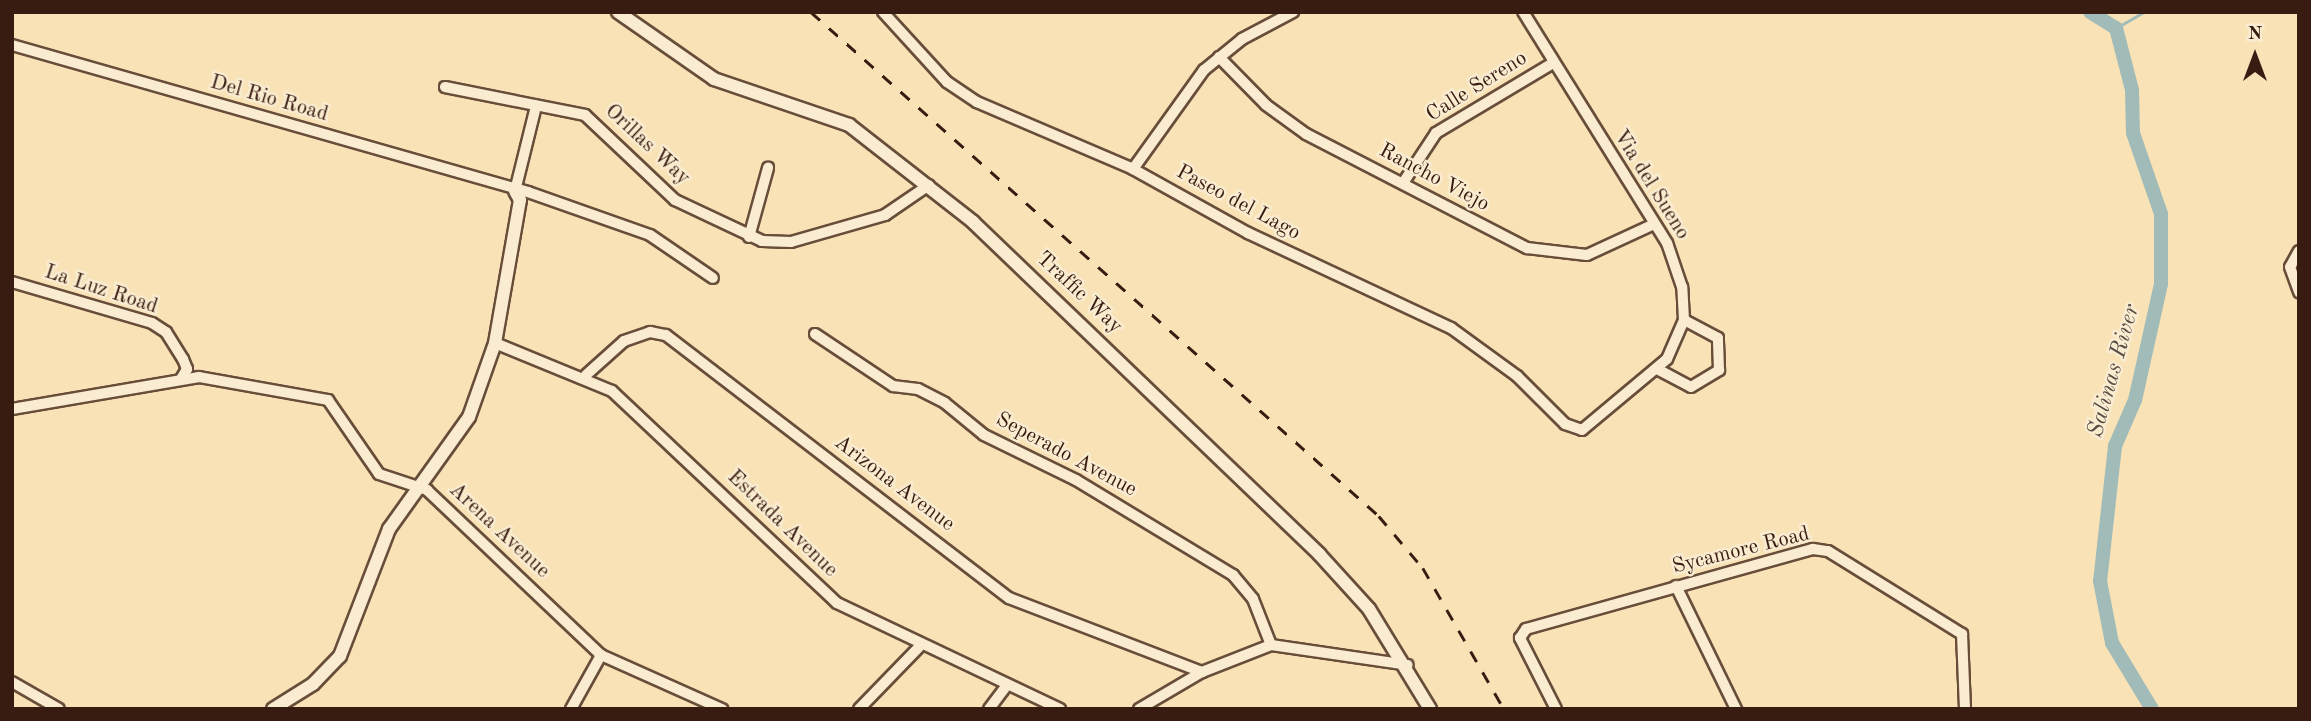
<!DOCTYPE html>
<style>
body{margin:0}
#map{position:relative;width:2311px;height:721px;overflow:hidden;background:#f8e2b6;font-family:"Old Standard TT",serif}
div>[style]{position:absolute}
.stream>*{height:2.5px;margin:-1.25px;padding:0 1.25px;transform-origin:1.25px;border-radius:1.25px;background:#a1bcb8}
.river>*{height:14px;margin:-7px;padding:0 7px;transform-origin:7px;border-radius:7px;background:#a1bcb8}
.roads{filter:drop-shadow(2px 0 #684d3a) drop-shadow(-2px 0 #684d3a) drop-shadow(0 2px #684d3a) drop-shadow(0 -2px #684d3a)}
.minor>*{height:10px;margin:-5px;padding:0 5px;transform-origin:5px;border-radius:5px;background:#faecd0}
.tertiary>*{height:12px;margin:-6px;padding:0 6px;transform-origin:6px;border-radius:6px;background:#faecd0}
.rail>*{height:2.5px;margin-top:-1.25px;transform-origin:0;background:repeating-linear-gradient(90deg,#381b11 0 12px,transparent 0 24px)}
span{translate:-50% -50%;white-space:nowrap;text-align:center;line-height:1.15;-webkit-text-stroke:5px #faecd0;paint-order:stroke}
.street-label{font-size:21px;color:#381b11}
.water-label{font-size:23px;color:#584b43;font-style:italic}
.frame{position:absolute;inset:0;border:14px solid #381b11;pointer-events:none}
.north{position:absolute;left:2220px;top:21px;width:70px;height:70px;-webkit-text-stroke:5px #faecd0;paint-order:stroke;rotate:0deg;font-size:19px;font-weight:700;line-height:28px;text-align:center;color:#381b11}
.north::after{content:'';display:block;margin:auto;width:24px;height:32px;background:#381b11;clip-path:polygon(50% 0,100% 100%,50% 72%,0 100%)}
</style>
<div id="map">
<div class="stream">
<div style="left:2116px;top:28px;width:32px;rotate:-30deg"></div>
</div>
<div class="river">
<div style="left:2090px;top:12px;width:31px;rotate:32deg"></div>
<div style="left:2116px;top:28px;width:64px;rotate:75.5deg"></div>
<div style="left:2132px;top:90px;width:43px;rotate:88.7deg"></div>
<div style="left:2133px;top:133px;width:86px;rotate:70.9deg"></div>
<div style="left:2161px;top:214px;width:70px;rotate:90deg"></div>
<div style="left:2161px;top:284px;width:119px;rotate:102.6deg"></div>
<div style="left:2135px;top:400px;width:50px;rotate:113.5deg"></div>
<div style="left:2115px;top:446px;width:136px;rotate:96.3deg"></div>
<div style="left:2100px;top:581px;width:63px;rotate:79deg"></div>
<div style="left:2112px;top:643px;width:77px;rotate:58.8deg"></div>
</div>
<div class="roads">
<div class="minor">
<div style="left:883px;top:12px;width:95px;rotate:47.6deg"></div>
<div style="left:947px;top:82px;width:36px;rotate:34deg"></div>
<div style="left:977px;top:102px;width:170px;rotate:23.2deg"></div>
<div style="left:1133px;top:169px;width:132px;rotate:29.1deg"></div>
<div style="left:1248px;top:233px;width:224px;rotate:25.1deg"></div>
<div style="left:1451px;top:328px;width:82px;rotate:36deg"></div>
<div style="left:1517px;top:376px;width:68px;rotate:45deg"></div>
<div style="left:1565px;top:424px;width:18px;rotate:19deg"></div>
<div style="left:1582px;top:430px;width:111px;rotate:-39.9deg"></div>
<div style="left:1667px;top:359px;width:43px;rotate:-66.4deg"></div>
<div style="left:1684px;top:320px;width:33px;rotate:-93deg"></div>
<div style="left:1682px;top:287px;width:46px;rotate:-108.8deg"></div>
<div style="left:1667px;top:243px;width:272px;rotate:-121.9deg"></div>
<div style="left:12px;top:45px;width:537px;rotate:15.9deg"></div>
<div style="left:528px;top:192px;width:129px;rotate:19.4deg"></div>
<div style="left:650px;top:235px;width:76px;rotate:34.3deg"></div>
<div style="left:1219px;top:57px;width:67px;rotate:45.6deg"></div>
<div style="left:1266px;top:105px;width:49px;rotate:35.9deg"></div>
<div style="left:1306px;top:134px;width:249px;rotate:27.3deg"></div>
<div style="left:1527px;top:248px;width:60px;rotate:6.7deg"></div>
<div style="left:1587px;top:255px;width:74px;rotate:-24.8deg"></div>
<div style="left:445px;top:87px;width:143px;rotate:11.3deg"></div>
<div style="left:585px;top:115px;width:124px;rotate:43.4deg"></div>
<div style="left:675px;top:200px;width:96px;rotate:25.2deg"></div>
<div style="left:762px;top:241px;width:29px;rotate:2deg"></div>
<div style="left:791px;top:242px;width:98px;rotate:-16deg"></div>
<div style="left:885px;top:215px;width:53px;rotate:-34.3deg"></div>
<div style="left:1133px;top:169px;width:122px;rotate:-54.4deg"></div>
<div style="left:1204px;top:70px;width:49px;rotate:-39.2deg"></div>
<div style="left:1242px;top:39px;width:58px;rotate:-27.9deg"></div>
<div style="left:1403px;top:183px;width:60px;rotate:-56.6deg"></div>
<div style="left:1436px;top:133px;width:136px;rotate:-30.9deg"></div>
<div style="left:515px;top:191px;width:88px;rotate:-76.1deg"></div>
<div style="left:749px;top:237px;width:72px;rotate:-74.6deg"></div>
<div style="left:2299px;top:251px;width:18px;rotate:119deg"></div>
<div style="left:2290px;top:267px;width:27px;rotate:70deg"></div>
<div style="left:12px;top:282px;width:146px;rotate:16.3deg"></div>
<div style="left:152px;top:323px;width:17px;rotate:33deg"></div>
<div style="left:166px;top:332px;width:32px;rotate:58deg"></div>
<div style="left:183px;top:359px;width:11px;rotate:68deg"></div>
<div style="left:187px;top:369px;width:12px;rotate:121deg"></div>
<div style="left:815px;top:334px;width:94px;rotate:33.7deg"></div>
<div style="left:893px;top:386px;width:25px;rotate:7deg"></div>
<div style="left:918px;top:389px;width:30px;rotate:27deg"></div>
<div style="left:945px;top:403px;width:50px;rotate:39.4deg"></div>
<div style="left:984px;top:435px;width:102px;rotate:26.1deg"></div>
<div style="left:1076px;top:480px;width:184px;rotate:31.2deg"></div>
<div style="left:1233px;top:575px;width:31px;rotate:50deg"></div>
<div style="left:1253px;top:599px;width:49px;rotate:68.6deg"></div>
<div style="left:495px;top:343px;width:126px;rotate:22.3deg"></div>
<div style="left:612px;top:391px;width:309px;rotate:43.3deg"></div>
<div style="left:837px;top:603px;width:247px;rotate:25.4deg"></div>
<div style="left:1659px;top:370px;width:36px;rotate:28deg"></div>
<div style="left:1691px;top:387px;width:33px;rotate:-31deg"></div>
<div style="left:1719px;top:370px;width:32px;rotate:-92deg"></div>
<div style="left:1718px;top:338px;width:38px;rotate:-152deg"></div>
<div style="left:586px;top:375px;width:51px;rotate:-41.8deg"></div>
<div style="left:624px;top:341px;width:28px;rotate:-19deg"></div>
<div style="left:650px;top:332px;width:16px;rotate:11deg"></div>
<div style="left:666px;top:335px;width:432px;rotate:37.5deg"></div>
<div style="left:1009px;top:598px;width:207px;rotate:21deg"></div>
<div style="left:12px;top:409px;width:190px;rotate:-9.7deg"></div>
<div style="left:199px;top:377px;width:131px;rotate:10.1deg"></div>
<div style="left:328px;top:400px;width:90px;rotate:55.4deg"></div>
<div style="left:379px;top:474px;width:51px;rotate:18.4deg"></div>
<div style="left:427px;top:490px;width:240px;rotate:43.5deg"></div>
<div style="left:601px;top:655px;width:133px;rotate:24.1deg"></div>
<div style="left:1676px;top:586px;width:137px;rotate:64deg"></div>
<div style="left:12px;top:682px;width:54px;rotate:29.9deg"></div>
<div style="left:571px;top:709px;width:62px;rotate:-60.9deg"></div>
<div style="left:859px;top:709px;width:86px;rotate:-45.9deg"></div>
<div style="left:989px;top:709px;width:30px;rotate:-53deg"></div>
<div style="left:1139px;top:709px;width:73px;rotate:-30.4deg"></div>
<div style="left:1202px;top:672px;width:74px;rotate:-21.4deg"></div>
<div style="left:1271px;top:645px;width:138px;rotate:8.3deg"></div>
<div style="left:1556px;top:709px;width:80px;rotate:-116.9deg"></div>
<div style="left:1520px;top:638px;width:11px;rotate:-56deg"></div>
<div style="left:1526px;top:629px;width:298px;rotate:-15.6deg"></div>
<div style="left:1813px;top:549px;width:15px;rotate:8deg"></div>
<div style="left:1828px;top:551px;width:158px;rotate:31.8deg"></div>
<div style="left:1962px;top:634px;width:75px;rotate:87.7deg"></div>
</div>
<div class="tertiary">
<div style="left:618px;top:12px;width:117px;rotate:34.9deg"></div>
<div style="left:714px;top:79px;width:143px;rotate:18.8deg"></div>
<div style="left:849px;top:125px;width:157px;rotate:38deg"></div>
<div style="left:973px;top:222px;width:480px;rotate:43.8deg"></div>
<div style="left:1319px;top:554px;width:74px;rotate:47.7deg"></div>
<div style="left:1369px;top:609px;width:117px;rotate:58.6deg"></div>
<div style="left:273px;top:709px;width:47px;rotate:-32deg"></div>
<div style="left:313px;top:684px;width:39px;rotate:-46deg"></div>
<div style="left:340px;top:656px;width:136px;rotate:-68.9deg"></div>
<div style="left:389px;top:529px;width:138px;rotate:-54.5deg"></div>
<div style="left:469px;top:417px;width:78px;rotate:-70.6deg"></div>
<div style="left:495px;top:343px;width:145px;rotate:-80.1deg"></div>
<div style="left:520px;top:200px;width:10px;rotate:-119deg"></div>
</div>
</div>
<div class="rail">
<div style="left:811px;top:12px;width:759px;rotate:41.58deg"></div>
<div style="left:1379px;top:516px;width:68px;rotate:49.8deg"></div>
<div style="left:1423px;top:568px;width:163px;rotate:60.1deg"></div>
</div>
<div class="street-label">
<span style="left:1477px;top:87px;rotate:-32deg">Calle Sereno</span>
<span style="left:269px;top:99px;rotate:16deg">Del Rio Road</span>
<span style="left:647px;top:145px;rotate:43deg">Orillas Way</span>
<span style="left:1434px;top:178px;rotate:28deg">Rancho Viejo</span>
<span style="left:1651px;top:185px;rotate:58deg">Via del Sueno</span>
<span style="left:1238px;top:203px;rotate:28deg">Paseo del Lago</span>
<span style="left:101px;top:290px;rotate:18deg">La Luz Road</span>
<span style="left:1079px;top:293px;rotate:43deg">Traffic Way</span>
<span style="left:1066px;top:455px;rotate:28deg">Seperado Avenue</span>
<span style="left:894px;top:484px;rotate:37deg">Arizona Avenue</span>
<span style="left:782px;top:524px;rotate:44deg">Estrada Avenue</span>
<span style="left:499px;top:531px;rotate:43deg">Arena Avenue</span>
<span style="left:1741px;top:551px;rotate:-14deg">Sycamore Road</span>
</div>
<div class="water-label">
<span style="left:2114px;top:371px;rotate:-74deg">Salinas River</span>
</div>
<div class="frame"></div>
<div class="north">N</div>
</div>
